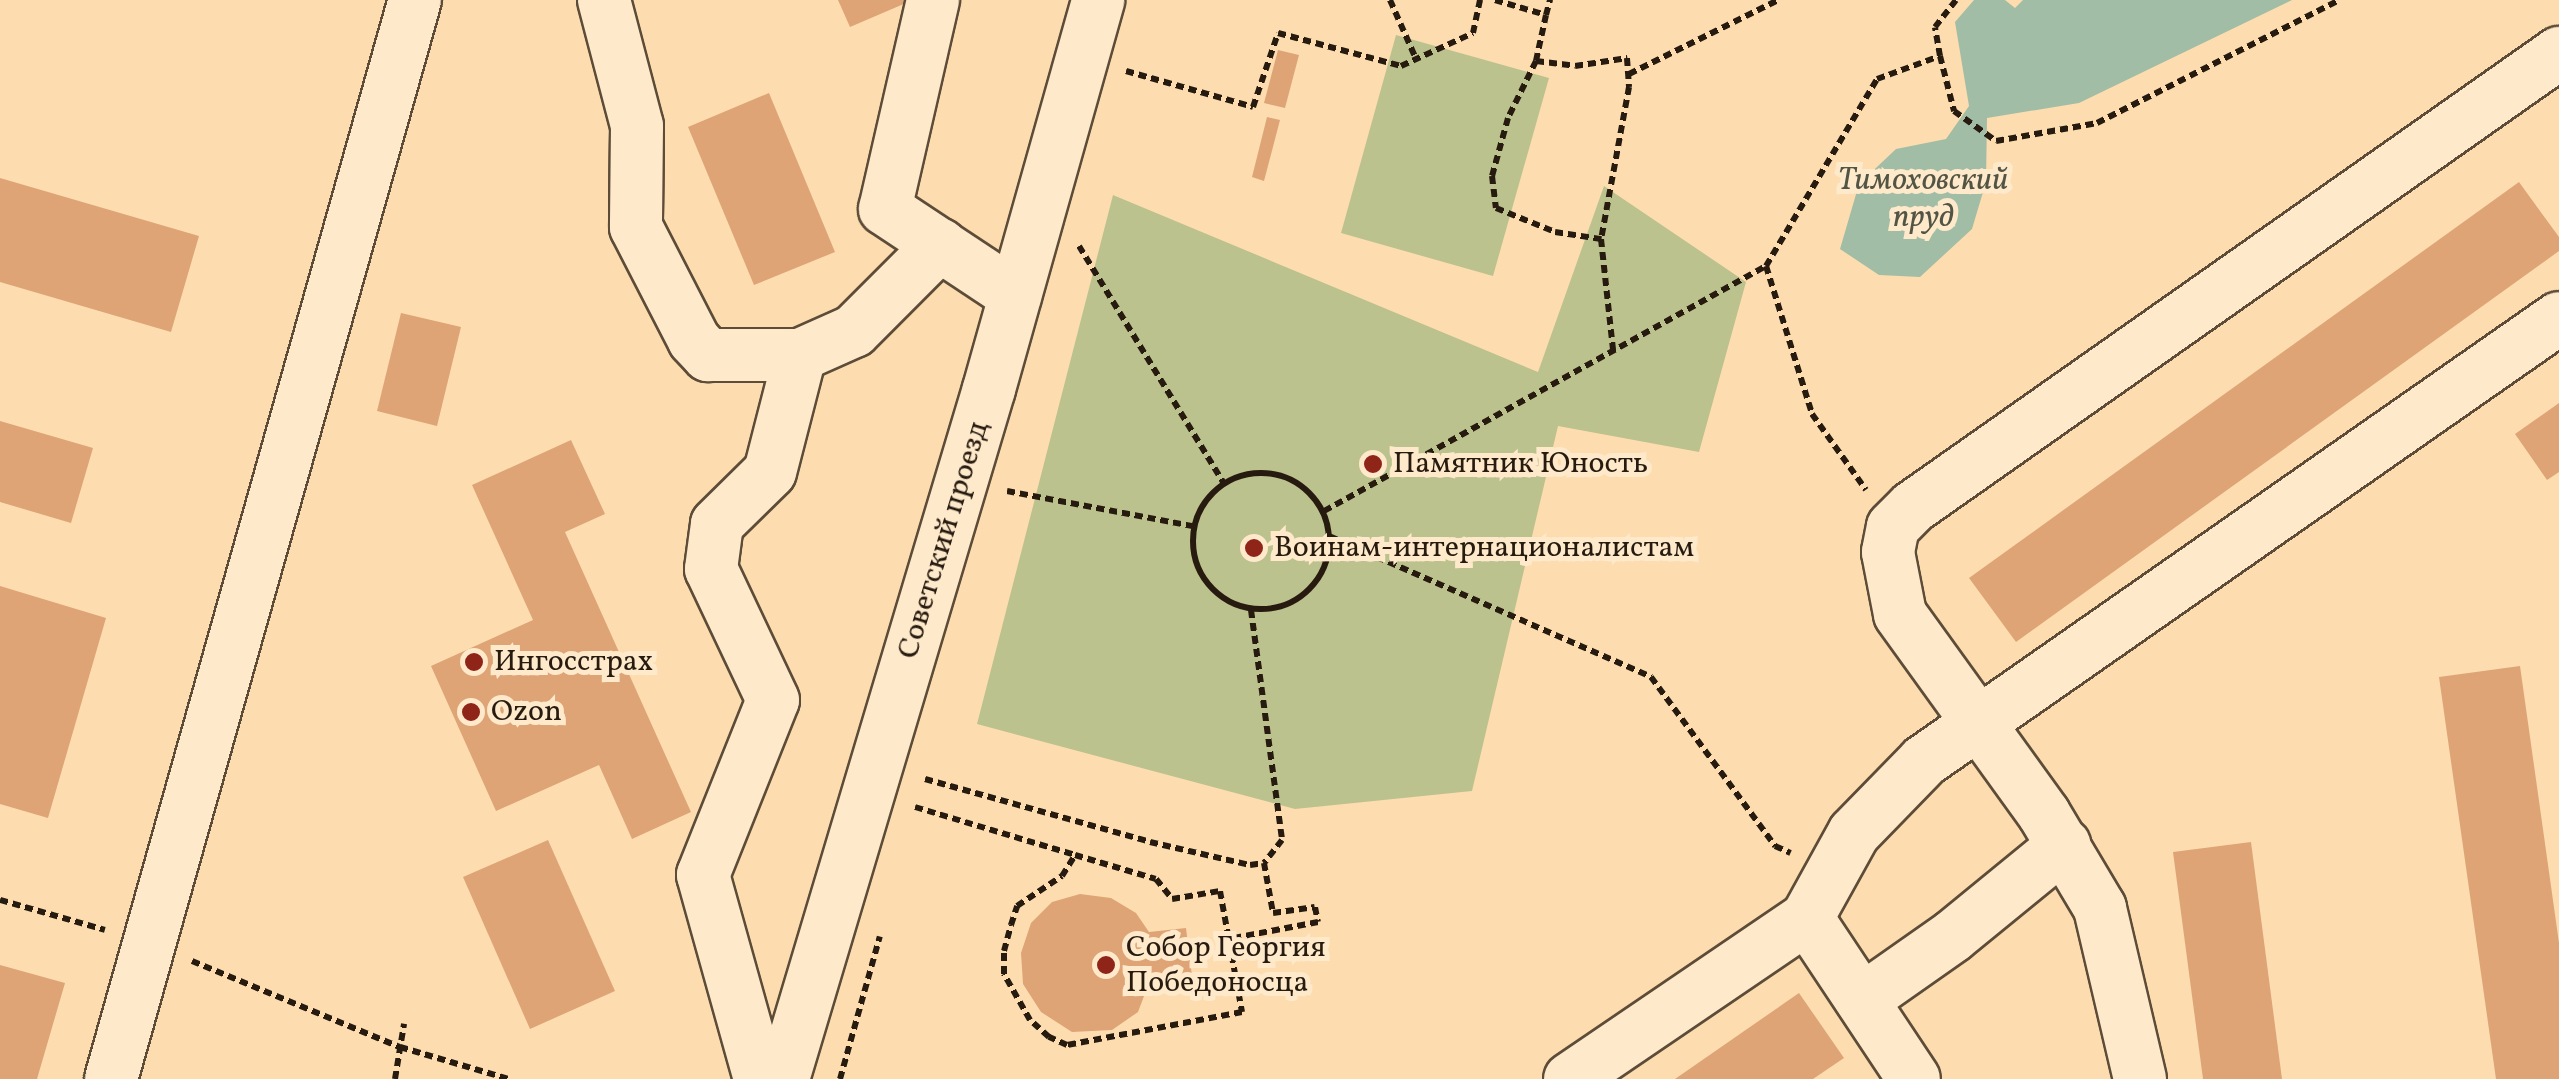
<!DOCTYPE html>
<meta charset="utf-8">
<style>
body{margin:0}
#map{position:relative;width:2559px;height:1079px;overflow:hidden;background:#fdddaf;font-family:Vollkorn,serif}
div>[style]{position:absolute}
.green>*{inset:0;background:#bcc28d}
.water>*{inset:0;background:#a1bda5}
.building>*{inset:0;background:#dea476}
.path>*{height:6px;margin-top:-3px;transform-origin:0;background:repeating-linear-gradient(90deg,#271b10 0 8px,transparent 0 13px)}
.path>.ring{margin:-3px;padding:0;box-sizing:content-box;background:none;border:6px solid #271b10;border-radius:50%}
.roads{filter:drop-shadow(2px 0 #5c4c38) drop-shadow(-2px 0 #5c4c38) drop-shadow(0 2px #5c4c38) drop-shadow(0 -2px #5c4c38)}
.minor>*{height:52px;margin:-26px;padding:0 26px;transform-origin:26px;border-radius:26px;background:#fee9cb}
.dots>*{width:28px;height:28px;translate:-50% -50%;box-sizing:border-box;border:5px solid #fee9cb;border-radius:50%}
span{translate:-50% -50%;white-space:nowrap;text-align:center;line-height:1.15;-webkit-text-stroke:10px #fee9cb;paint-order:stroke}
.poi-label{font-size:30px;color:#271b10}
.left{translate:0 -50%;text-align:left}
.street-label{font-size:30px;color:#271b10}
.water-label{font-size:32px;color:#525444;font-style:italic}
</style>
<div id="map">
<div class="green">
<div style="clip-path:polygon(1396px 35px,1549px 78px,1493px 276px,1341px 233px)"></div>
<div style="clip-path:polygon(1604px 186px,1746px 282px,1699px 452px,1558px 426px,1472px 791px,1295px 809px,977px 724px,1113px 195px,1538px 372px)"></div>
</div>
<div class="water">
<div style="clip-path:polygon(1974px 0,2005px 0,2015px 8px,2023px 0,2292px 0,2079px 103px,1987px 118px,1986px 182px,1972px 229px,1920px 277px,1879px 275px,1840px 249px,1859px 184px,1896px 149px,1946px 139px,1969px 106px,1955px 22px)"></div>
</div>
<div class="building">
<div style="clip-path:polygon(838px 0,913px 0,850px 27px)"></div>
<div style="clip-path:polygon(1278px 50px,1299px 55px,1285px 108px,1264px 103px)"></div>
<div style="clip-path:polygon(769px 93px,835px 252px,754px 285px,688px 127px)"></div>
<div style="clip-path:polygon(1267px 117px,1280px 120px,1264px 181px,1252px 177px)"></div>
<div style="clip-path:polygon(0 178px,199px 236px,171px 332px,0 282px)"></div>
<div style="clip-path:polygon(2519px 182px,2559px 237px,2559px 251px,2016px 642px,1969px 578px)"></div>
<div style="clip-path:polygon(401px 313px,461px 327px,437px 426px,377px 411px)"></div>
<div style="clip-path:polygon(2559px 403px,2559px 472px,2547px 480px,2515px 434px)"></div>
<div style="clip-path:polygon(0 421px,93px 448px,71px 523px,0 502px)"></div>
<div style="clip-path:polygon(571px 440px,605px 514px,565px 532px,691px 812px,632px 839px,599px 765px,496px 811px,431px 666px,533px 620px,472px 485px)"></div>
<div style="clip-path:polygon(0 586px,106px 618px,48px 818px,0 804px)"></div>
<div style="clip-path:polygon(2520px 666px,2559px 943px,2559px 1079px,2496px 1079px,2439px 677px)"></div>
<div style="clip-path:polygon(548px 840px,615px 991px,530px 1029px,463px 877px)"></div>
<div style="clip-path:polygon(2251px 842px,2282px 1079px,2203px 1079px,2173px 852px)"></div>
<div style="clip-path:polygon(1080px 894px,1111px 898px,1136px 913px,1149px 932px,1186px 928px,1192px 976px,1149px 983px,1138px 1012px,1112px 1030px,1072px 1032px,1041px 1012px,1023px 984px,1021px 953px,1031px 923px,1052px 902px)"></div>
<div style="clip-path:polygon(0 965px,65px 983px,37px 1079px,0 1079px)"></div>
<div style="clip-path:polygon(1799px 993px,1844px 1058px,1813px 1079px,1675px 1079px)"></div>
</div>
<div class="path">
<div style="left:1390px;top:0;width:64px;rotate:66.2deg"></div>
<div style="left:1495px;top:0;width:53px;rotate:16.4deg"></div>
<div style="left:1546px;top:15px;width:47px;rotate:102.3deg"></div>
<div style="left:1536px;top:61px;width:64px;rotate:116.2deg"></div>
<div style="left:1508px;top:118px;width:60px;rotate:105.4deg"></div>
<div style="left:1492px;top:176px;width:32px;rotate:83deg"></div>
<div style="left:1496px;top:208px;width:64px;rotate:22.1deg"></div>
<div style="left:1555px;top:232px;width:47px;rotate:8.7deg"></div>
<div style="left:1546px;top:15px;width:16px;rotate:-75deg"></div>
<div style="left:1940px;top:56px;width:57px;rotate:75.7deg"></div>
<div style="left:1954px;top:111px;width:52px;rotate:35.5deg"></div>
<div style="left:1996px;top:141px;width:103px;rotate:-10.1deg"></div>
<div style="left:2097px;top:123px;width:271px;rotate:-26.9deg"></div>
<div style="left:1536px;top:61px;width:39px;rotate:7deg"></div>
<div style="left:1575px;top:66px;width:53px;rotate:-8.7deg"></div>
<div style="left:1627px;top:58px;width:29px;rotate:86deg"></div>
<div style="left:1629px;top:87px;width:155px;rotate:100.4deg"></div>
<div style="left:1601px;top:239px;width:112px;rotate:83.8deg"></div>
<div style="left:1126px;top:71px;width:132px;rotate:15.8deg"></div>
<div style="left:1253px;top:107px;width:78px;rotate:-71.3deg"></div>
<div style="left:1278px;top:33px;width:127px;rotate:15deg"></div>
<div style="left:1401px;top:66px;width:79px;rotate:-24.6deg"></div>
<div style="left:1473px;top:33px;width:34px;rotate:-78deg"></div>
<div style="left:1629px;top:74px;width:166px;rotate:-26.4deg"></div>
<div style="left:1079px;top:246px;width:279px;rotate:58.6deg"></div>
<div style="left:1766px;top:266px;width:155px;rotate:72.7deg"></div>
<div style="left:1812px;top:414px;width:93px;rotate:54.6deg"></div>
<div class="ring" style="left:1193px;top:473px;width:130px;height:130px"></div>
<div style="left:1007px;top:491px;width:189px;rotate:10.7deg"></div>
<div style="left:1324px;top:511px;width:505px;rotate:-29deg"></div>
<div style="left:1766px;top:266px;width:217px;rotate:-59.3deg"></div>
<div style="left:1877px;top:79px;width:67px;rotate:-20.1deg"></div>
<div style="left:1940px;top:56px;width:29px;rotate:-100deg"></div>
<div style="left:1935px;top:27px;width:34px;rotate:-52deg"></div>
<div style="left:1329px;top:536px;width:352px;rotate:23.6deg"></div>
<div style="left:1651px;top:677px;width:210px;rotate:53.7deg"></div>
<div style="left:1775px;top:846px;width:17px;rotate:24deg"></div>
<div style="left:1251px;top:610px;width:232px;rotate:82.3deg"></div>
<div style="left:1282px;top:840px;width:29px;rotate:128deg"></div>
<div style="left:925px;top:779px;width:234px;rotate:15.6deg"></div>
<div style="left:1150px;top:842px;width:103px;rotate:13deg"></div>
<div style="left:1250px;top:865px;width:14px;rotate:-8deg"></div>
<div style="left:1264px;top:863px;width:51px;rotate:79.8deg"></div>
<div style="left:1273px;top:913px;width:42px;rotate:-8.1deg"></div>
<div style="left:1315px;top:907px;width:15px;rotate:79deg"></div>
<div style="left:1318px;top:922px;width:91px;rotate:169.2deg"></div>
<div style="left:915px;top:807px;width:167px;rotate:16.7deg"></div>
<div style="left:1075px;top:855px;width:84px;rotate:16.5deg"></div>
<div style="left:1156px;top:879px;width:26px;rotate:51deg"></div>
<div style="left:1172px;top:899px;width:49px;rotate:-9.5deg"></div>
<div style="left:1220px;top:891px;width:123px;rotate:79.7deg"></div>
<div style="left:1242px;top:1012px;width:178px;rotate:169.3deg"></div>
<div style="left:1067px;top:1045px;width:20px;rotate:-156deg"></div>
<div style="left:1049px;top:1037px;width:25px;rotate:-138deg"></div>
<div style="left:1030px;top:1020px;width:53px;rotate:-119.5deg"></div>
<div style="left:1004px;top:974px;width:23px;rotate:-90deg"></div>
<div style="left:1004px;top:951px;width:27px;rotate:-75deg"></div>
<div style="left:1011px;top:925px;width:20px;rotate:-72deg"></div>
<div style="left:1017px;top:906px;width:54px;rotate:-33.7deg"></div>
<div style="left:1062px;top:876px;width:25px;rotate:-58deg"></div>
<div style="left:0;top:900px;width:109px;rotate:15.9deg"></div>
<div style="left:192px;top:961px;width:225px;rotate:22.5deg"></div>
<div style="left:400px;top:1047px;width:114px;rotate:16.4deg"></div>
<div style="left:395px;top:1079px;width:56px;rotate:-80.7deg"></div>
<div style="left:840px;top:1079px;width:148px;rotate:-74.4deg"></div>
</div>
<div class="roads">
<div class="minor">
<div style="left:604px;top:0;width:130px;rotate:75.3deg"></div>
<div style="left:637px;top:126px;width:101px;rotate:90.6deg"></div>
<div style="left:636px;top:227px;width:127px;rotate:62.8deg"></div>
<div style="left:694px;top:340px;width:21px;rotate:47deg"></div>
<div style="left:708px;top:355px;width:92px"></div>
<div style="left:800px;top:355px;width:59px;rotate:-24deg"></div>
<div style="left:854px;top:331px;width:122px;rotate:-45deg"></div>
<div style="left:933px;top:0;width:214px;rotate:102.9deg"></div>
<div style="left:885px;top:209px;width:156px;rotate:33.5deg"></div>
<div style="left:1807px;top:918px;width:193px;rotate:56.4deg"></div>
<div style="left:1862px;top:1000px;width:111px;rotate:-35.1deg"></div>
<div style="left:1953px;top:936px;width:144px;rotate:-39.3deg"></div>
<div style="left:111px;top:1079px;width:1121px;rotate:-74.27deg"></div>
<div style="left:760px;top:1079px;width:212px;rotate:-105.6deg"></div>
<div style="left:703px;top:875px;width:188px;rotate:-68.2deg"></div>
<div style="left:773px;top:700px;width:145px;rotate:-115.3deg"></div>
<div style="left:711px;top:569px;width:45px;rotate:-82.4deg"></div>
<div style="left:717px;top:524px;width:74px;rotate:-44.5deg"></div>
<div style="left:770px;top:472px;width:121px;rotate:-75.6deg"></div>
<div style="left:783px;top:1079px;width:720px;rotate:-73.38deg"></div>
<div style="left:989px;top:389px;width:404px;rotate:-74.3deg"></div>
<div style="left:1570px;top:1079px;width:287px;rotate:-34.2deg"></div>
<div style="left:1807px;top:918px;width:97px;rotate:-61.1deg"></div>
<div style="left:1854px;top:833px;width:100px;rotate:-45.8deg"></div>
<div style="left:1924px;top:761px;width:774px;rotate:-34.9deg"></div>
<div style="left:2140px;top:1079px;width:176px;rotate:-103.2deg"></div>
<div style="left:2100px;top:908px;width:109px;rotate:-120.8deg"></div>
<div style="left:2044px;top:814px;width:246px;rotate:-125.8deg"></div>
<div style="left:1900px;top:614px;width:63px;rotate:-101deg"></div>
<div style="left:1888px;top:552px;width:25px;rotate:-79deg"></div>
<div style="left:1893px;top:527px;width:28px;rotate:-45deg"></div>
<div style="left:1913px;top:507px;width:790px;rotate:-35.1deg"></div>
</div>
</div>
<div class="dots">
<div style="left:1373px;top:464px;background:#8f2418"></div>
<div style="left:1254px;top:548px;background:#8f2418"></div>
<div style="left:474px;top:662px;background:#8f2418"></div>
<div style="left:471px;top:712px;background:#8f2418"></div>
<div style="left:1106px;top:965px;background:#8f2418"></div>
</div>
<div class="poi-label">
<span class="left" style="left:1393px;top:464px">Памятник Юность</span>
<span class="left" style="left:1274px;top:548px">Воинам-интернационалистам</span>
<span class="left" style="left:494px;top:662px">Ингосстрах</span>
<span class="left" style="left:491px;top:712px">Ozon</span>
<span class="left" style="left:1126px;top:965px">Собор Георгия<br>Победоносца</span>
</div>
<div class="street-label">
<span style="left:944px;top:540px;rotate:-73deg">Советский проезд</span>
</div>
<div class="water-label">
<span style="left:1923px;top:200px">Тимоховский<br>пруд</span>
</div>
</div>
